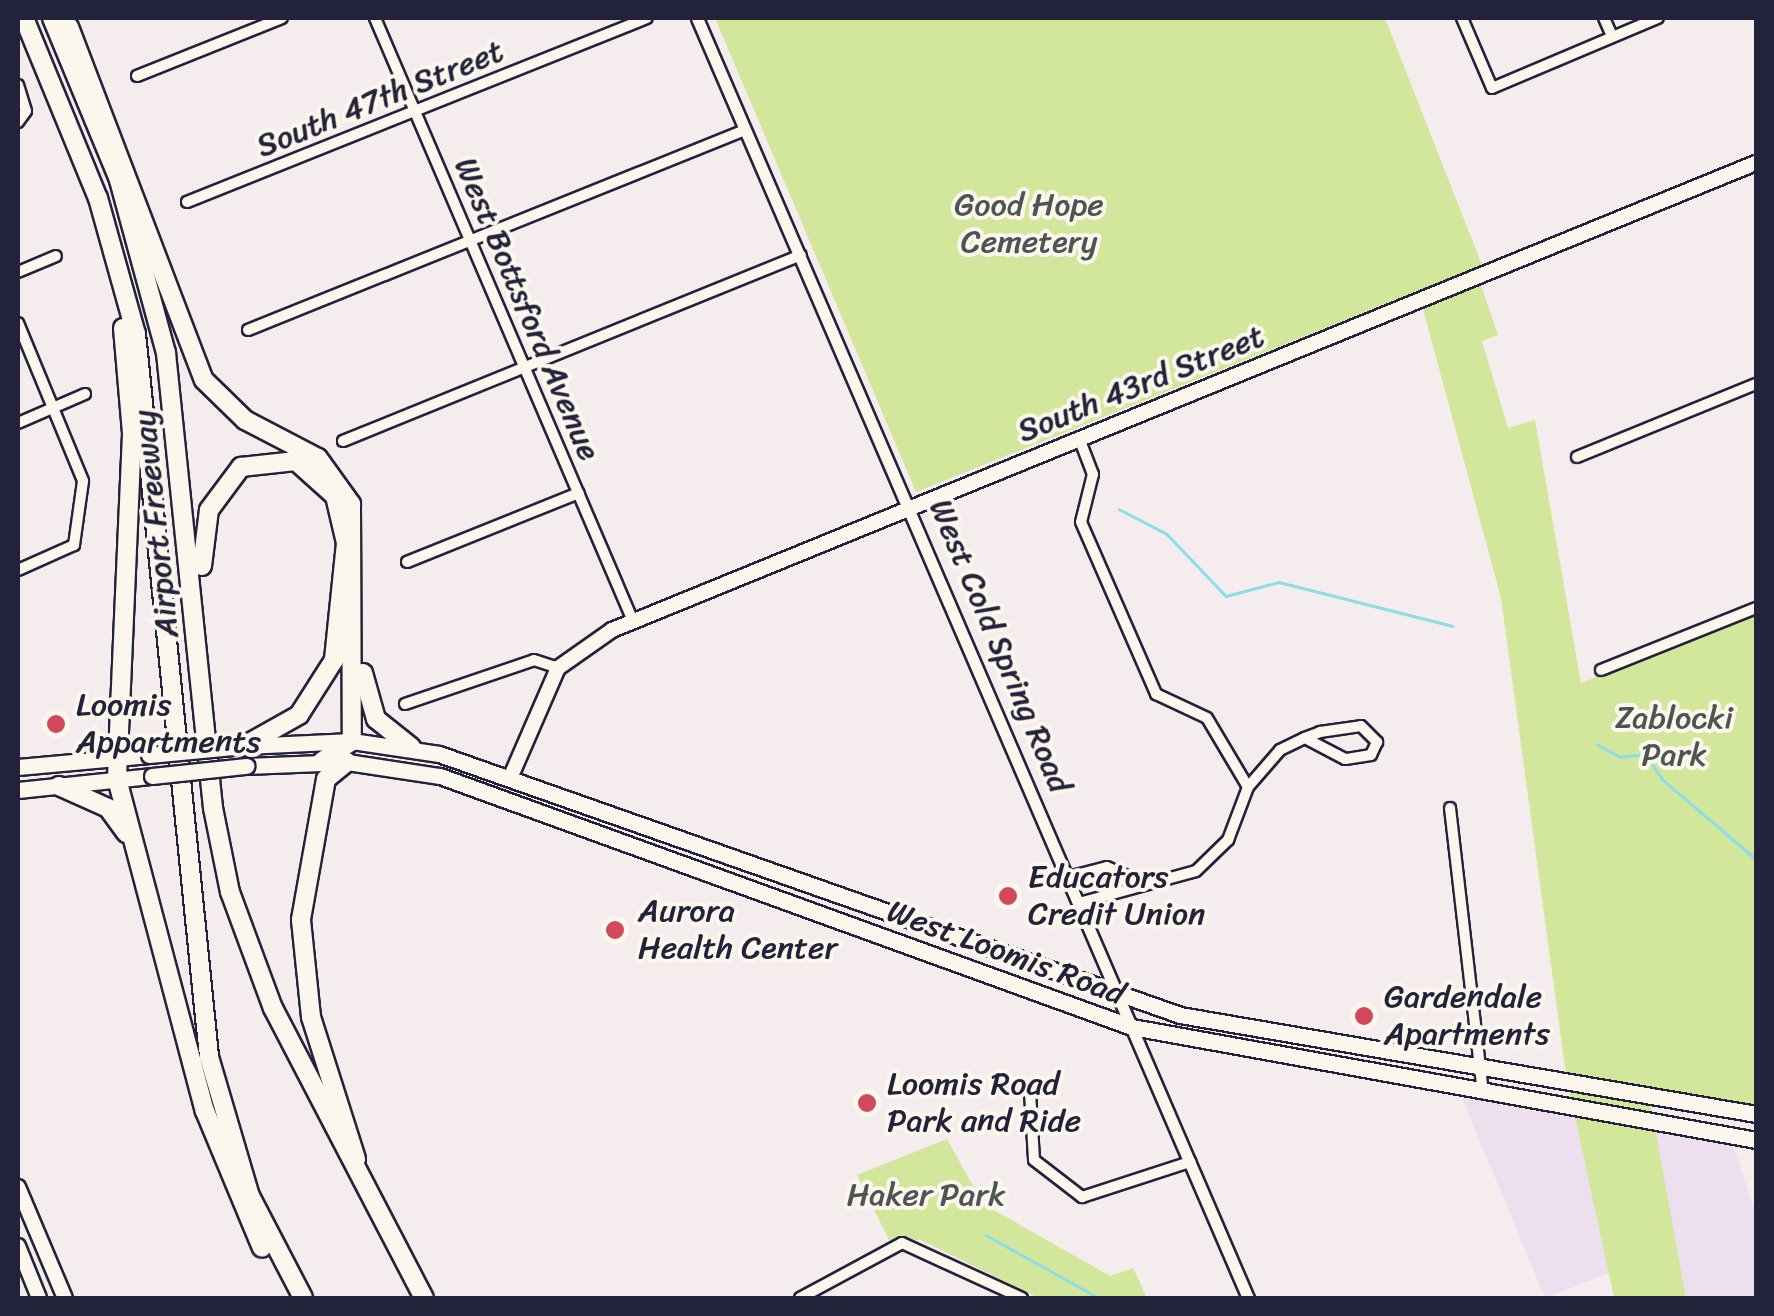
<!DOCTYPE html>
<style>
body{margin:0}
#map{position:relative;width:1774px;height:1316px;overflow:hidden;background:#f5eced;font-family:Sriracha,sans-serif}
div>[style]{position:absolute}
.built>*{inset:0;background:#eedfee}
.green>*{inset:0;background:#d3e79c}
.stream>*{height:2.5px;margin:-1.25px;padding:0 1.25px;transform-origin:1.25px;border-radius:1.25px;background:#8ddde8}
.roads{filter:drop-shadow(2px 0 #22223b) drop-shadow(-2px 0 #22223b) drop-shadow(0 2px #22223b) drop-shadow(0 -2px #22223b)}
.minor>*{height:10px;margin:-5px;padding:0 5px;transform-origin:5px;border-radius:5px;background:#fbf7ec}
.tertiary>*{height:11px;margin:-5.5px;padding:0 5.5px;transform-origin:5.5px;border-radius:5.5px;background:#fbf7ec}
.secondary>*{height:14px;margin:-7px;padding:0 7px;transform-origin:7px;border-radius:7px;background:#fbf7ec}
.primary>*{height:15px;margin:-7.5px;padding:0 7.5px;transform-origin:7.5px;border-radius:7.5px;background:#fbf7ec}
.motorway>*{height:18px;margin:-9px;padding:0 9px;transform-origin:9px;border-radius:9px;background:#fbf7ec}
.bridges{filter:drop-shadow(2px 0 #22223b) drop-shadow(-2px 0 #22223b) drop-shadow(0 2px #22223b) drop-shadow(0 -2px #22223b)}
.primary-bridge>*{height:15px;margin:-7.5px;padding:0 7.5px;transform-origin:7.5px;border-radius:7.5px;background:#fbf7ec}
.dots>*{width:28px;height:28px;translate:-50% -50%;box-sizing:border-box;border:5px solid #fbf7ec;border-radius:50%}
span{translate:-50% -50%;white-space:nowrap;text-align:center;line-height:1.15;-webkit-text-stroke:8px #fbf7ec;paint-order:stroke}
.street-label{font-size:32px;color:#22223b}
.park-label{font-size:32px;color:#4e5353}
.poi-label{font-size:32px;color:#22223b}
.left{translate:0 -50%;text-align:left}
.frame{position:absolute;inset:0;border:20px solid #22223b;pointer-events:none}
</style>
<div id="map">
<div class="built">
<div style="clip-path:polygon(1462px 1098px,1579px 1118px,1609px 1273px,1545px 1298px)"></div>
<div style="clip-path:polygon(1655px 1130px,1733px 1144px,1756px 1216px,1756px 1298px,1686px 1298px)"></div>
</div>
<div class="green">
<div style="clip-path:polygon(715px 18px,1385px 18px,1482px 265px,916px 492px)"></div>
<div style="clip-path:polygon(1481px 285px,1498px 335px,1482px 341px,1508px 428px,1535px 420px,1581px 683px,1756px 613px,1756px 1106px,1648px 1089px,1686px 1298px,1614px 1298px,1566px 1075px,1501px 598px,1423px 309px)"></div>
<div style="clip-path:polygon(947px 1139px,983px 1204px,1110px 1276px,1133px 1268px,1147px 1298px,1039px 1298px,921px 1240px,889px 1240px,857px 1175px)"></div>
</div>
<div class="stream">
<div style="left:1119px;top:509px;width:54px;rotate:27.5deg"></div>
<div style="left:1167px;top:534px;width:86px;rotate:46.4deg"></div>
<div style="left:1226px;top:596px;width:55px;rotate:-14.8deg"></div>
<div style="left:1279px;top:582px;width:179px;rotate:14.2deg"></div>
<div style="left:1597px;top:744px;width:26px;rotate:29deg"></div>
<div style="left:1620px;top:757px;width:26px;rotate:-7deg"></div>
<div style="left:1646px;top:754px;width:30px;rotate:57deg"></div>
<div style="left:1662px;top:779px;width:123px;rotate:40.4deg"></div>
<div style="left:986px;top:1235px;width:129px;rotate:29.1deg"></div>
</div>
<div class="roads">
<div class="minor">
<div style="left:375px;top:18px;width:656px;rotate:66.84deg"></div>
<div style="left:1462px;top:18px;width:76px;rotate:66.8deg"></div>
<div style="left:1492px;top:88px;width:180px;rotate:-22.9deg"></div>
<div style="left:1604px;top:18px;width:20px;rotate:66deg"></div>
<div style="left:137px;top:76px;width:156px;rotate:-21.8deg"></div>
<div style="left:18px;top:85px;width:27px;rotate:73deg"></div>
<div style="left:26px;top:111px;width:14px;rotate:126deg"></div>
<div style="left:187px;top:202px;width:495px;rotate:-21.8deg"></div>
<div style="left:18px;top:272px;width:41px;rotate:-22.8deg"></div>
<div style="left:18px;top:323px;width:171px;rotate:67.6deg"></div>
<div style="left:83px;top:481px;width:65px;rotate:98deg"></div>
<div style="left:74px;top:545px;width:61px;rotate:155.9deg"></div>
<div style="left:248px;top:330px;width:536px;rotate:-21.92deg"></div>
<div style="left:18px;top:423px;width:73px;rotate:-23.4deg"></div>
<div style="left:1079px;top:438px;width:39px;rotate:69deg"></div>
<div style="left:1093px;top:474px;width:49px;rotate:104deg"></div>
<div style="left:1081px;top:522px;width:188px;rotate:66.4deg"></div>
<div style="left:1156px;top:694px;width:56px;rotate:25.2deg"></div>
<div style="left:1207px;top:718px;width:80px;rotate:59.3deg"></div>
<div style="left:343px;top:441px;width:494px;rotate:-22.1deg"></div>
<div style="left:1577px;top:457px;width:193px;rotate:-22.2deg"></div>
<div style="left:407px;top:562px;width:185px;rotate:-21.9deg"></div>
<div style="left:1601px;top:670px;width:167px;rotate:-21.8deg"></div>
<div style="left:405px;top:704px;width:136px;rotate:-18.8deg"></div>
<div style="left:534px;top:660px;width:25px;rotate:18deg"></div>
<div style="left:1450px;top:808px;width:287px;rotate:83.4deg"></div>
<div style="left:1068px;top:877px;width:40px;rotate:-14.4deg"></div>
<div style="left:1107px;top:867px;width:34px;rotate:24deg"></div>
<div style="left:1079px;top:903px;width:121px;rotate:-15.3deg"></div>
<div style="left:1196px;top:871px;width:45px;rotate:-44.1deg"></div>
<div style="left:1228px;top:840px;width:57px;rotate:-69.3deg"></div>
<div style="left:1248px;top:787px;width:49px;rotate:-49.1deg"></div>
<div style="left:1280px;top:750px;width:28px;rotate:-26deg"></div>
<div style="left:1305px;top:738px;width:9px;rotate:-21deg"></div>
<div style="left:1313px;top:735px;width:8px;rotate:-23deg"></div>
<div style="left:1320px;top:732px;width:41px;rotate:-8.3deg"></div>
<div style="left:1361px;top:726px;width:23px;rotate:45deg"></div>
<div style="left:1377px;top:742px;width:14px;rotate:115deg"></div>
<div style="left:1371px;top:755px;width:26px;rotate:171deg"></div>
<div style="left:1345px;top:759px;width:45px;rotate:-152.3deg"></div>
<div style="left:1030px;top:1092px;width:68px;rotate:86.6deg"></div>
<div style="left:1034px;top:1160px;width:61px;rotate:37.6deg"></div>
<div style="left:1082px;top:1197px;width:114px;rotate:-18deg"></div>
<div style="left:800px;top:1298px;width:116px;rotate:-28.3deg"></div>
<div style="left:902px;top:1243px;width:132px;rotate:24.6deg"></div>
</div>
<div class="tertiary">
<div style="left:697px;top:18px;width:1394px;rotate:66.71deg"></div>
</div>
<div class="secondary">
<div style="left:511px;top:776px;width:118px;rotate:-66.5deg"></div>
<div style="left:558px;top:668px;width:66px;rotate:-35.1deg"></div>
<div style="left:612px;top:630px;width:1236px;rotate:-22.21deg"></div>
<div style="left:18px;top:1187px;width:121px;rotate:67.1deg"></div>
<div style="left:18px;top:1246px;width:56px;rotate:68deg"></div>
</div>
<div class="primary">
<div style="left:245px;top:746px;width:107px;rotate:-2.7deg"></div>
<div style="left:352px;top:741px;width:88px;rotate:8.5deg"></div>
<div style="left:439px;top:754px;width:786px;rotate:19.4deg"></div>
<div style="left:1180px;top:1015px;width:584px;rotate:9.75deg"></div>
<div style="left:246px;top:766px;width:101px;rotate:-2.3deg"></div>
<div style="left:347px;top:762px;width:94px;rotate:8.6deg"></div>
<div style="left:440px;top:776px;width:736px;rotate:19.94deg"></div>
<div style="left:1132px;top:1027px;width:634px;rotate:10.26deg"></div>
<div style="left:18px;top:767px;width:132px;rotate:-5.2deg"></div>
<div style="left:18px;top:790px;width:135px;rotate:-6deg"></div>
</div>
<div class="motorway">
<div style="left:24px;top:18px;width:195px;rotate:67.7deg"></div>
<div style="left:98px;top:198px;width:141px;rotate:74.4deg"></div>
<div style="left:136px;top:334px;width:727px;rotate:84.23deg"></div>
<div style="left:209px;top:1057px;width:145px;rotate:73.6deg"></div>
<div style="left:250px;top:1196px;width:115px;rotate:62.5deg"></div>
<div style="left:52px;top:18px;width:175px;rotate:67.5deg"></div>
<div style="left:119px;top:180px;width:179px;rotate:74.8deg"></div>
<div style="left:166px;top:353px;width:457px;rotate:84.1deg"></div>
<div style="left:213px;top:808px;width:86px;rotate:78.6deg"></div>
<div style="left:230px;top:892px;width:124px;rotate:69.7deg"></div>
<div style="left:273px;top:1008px;width:327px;rotate:62.5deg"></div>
<div style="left:69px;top:27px;width:378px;rotate:69.1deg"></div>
<div style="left:204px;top:380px;width:57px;rotate:44.3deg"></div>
<div style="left:245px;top:420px;width:82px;rotate:27.5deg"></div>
<div style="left:318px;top:458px;width:57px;rotate:54.3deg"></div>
<div style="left:351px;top:504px;width:237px;rotate:89.8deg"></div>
<div style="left:352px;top:741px;width:36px;rotate:146deg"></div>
<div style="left:123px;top:328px;width:106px;rotate:85.1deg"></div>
<div style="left:132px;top:434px;width:345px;rotate:92.5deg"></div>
<div style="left:117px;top:779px;width:343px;rotate:75.2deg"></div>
<div style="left:205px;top:1111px;width:148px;rotate:67.4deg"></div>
<div style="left:202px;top:566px;width:56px;rotate:-82.9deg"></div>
<div style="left:209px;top:510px;width:54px;rotate:-53.3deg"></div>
<div style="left:241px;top:467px;width:55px;rotate:-6.2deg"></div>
<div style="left:296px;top:461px;width:52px;rotate:41.9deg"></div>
<div style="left:335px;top:496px;width:48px;rotate:76.8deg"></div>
<div style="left:346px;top:543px;width:118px;rotate:95.9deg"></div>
<div style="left:334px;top:660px;width:65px;rotate:122.5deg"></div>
<div style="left:299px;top:715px;width:63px;rotate:150.6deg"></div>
<div style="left:363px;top:673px;width:48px;rotate:74.2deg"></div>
<div style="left:376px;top:719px;width:45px;rotate:38.7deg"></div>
<div style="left:347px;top:762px;width:27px;rotate:141deg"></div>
<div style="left:326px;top:779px;width:143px;rotate:100.1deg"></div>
<div style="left:301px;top:920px;width:98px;rotate:84.1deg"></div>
<div style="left:311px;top:1017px;width:149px;rotate:72.4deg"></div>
<div style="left:59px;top:786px;width:54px;rotate:24.2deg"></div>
<div style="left:108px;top:808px;width:31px;rotate:54deg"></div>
</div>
</div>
<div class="bridges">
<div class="primary-bridge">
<div style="left:149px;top:755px;width:95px;rotate:-5.4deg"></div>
<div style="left:152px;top:776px;width:95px;rotate:-6.1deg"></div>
</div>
</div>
<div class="dots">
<div style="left:56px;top:724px;background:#d1495b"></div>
<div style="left:1008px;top:896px;background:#d1495b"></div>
<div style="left:615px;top:930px;background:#d1495b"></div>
<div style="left:1364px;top:1016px;background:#d1495b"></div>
<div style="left:867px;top:1103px;background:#d1495b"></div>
</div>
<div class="street-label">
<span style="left:380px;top:99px;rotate:-22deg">South 47th Street</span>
<span style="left:527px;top:309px;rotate:67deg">West Bottsford Avenue</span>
<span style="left:1141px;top:384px;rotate:-22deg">South 43rd Street</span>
<span style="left:156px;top:524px;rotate:-96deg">Airport Freeway</span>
<span style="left:1000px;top:646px;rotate:67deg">West Cold Spring Road</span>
<span style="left:1006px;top:953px;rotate:20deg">West Loomis Road</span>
</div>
<div class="park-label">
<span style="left:1029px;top:224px">Good Hope<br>Cemetery</span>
<span style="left:1674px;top:737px">Zablocki<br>Park</span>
<span style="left:926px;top:1195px">Haker Park</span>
</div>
<div class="poi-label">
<span class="left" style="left:76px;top:724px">Loomis<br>Appartments</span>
<span class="left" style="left:1028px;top:896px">Educators<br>Credit Union</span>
<span class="left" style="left:638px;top:930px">Aurora<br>Health Center</span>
<span class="left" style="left:1384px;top:1016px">Gardendale<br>Apartments</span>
<span class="left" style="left:887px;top:1103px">Loomis Road<br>Park and Ride</span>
</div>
<div class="frame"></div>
</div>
